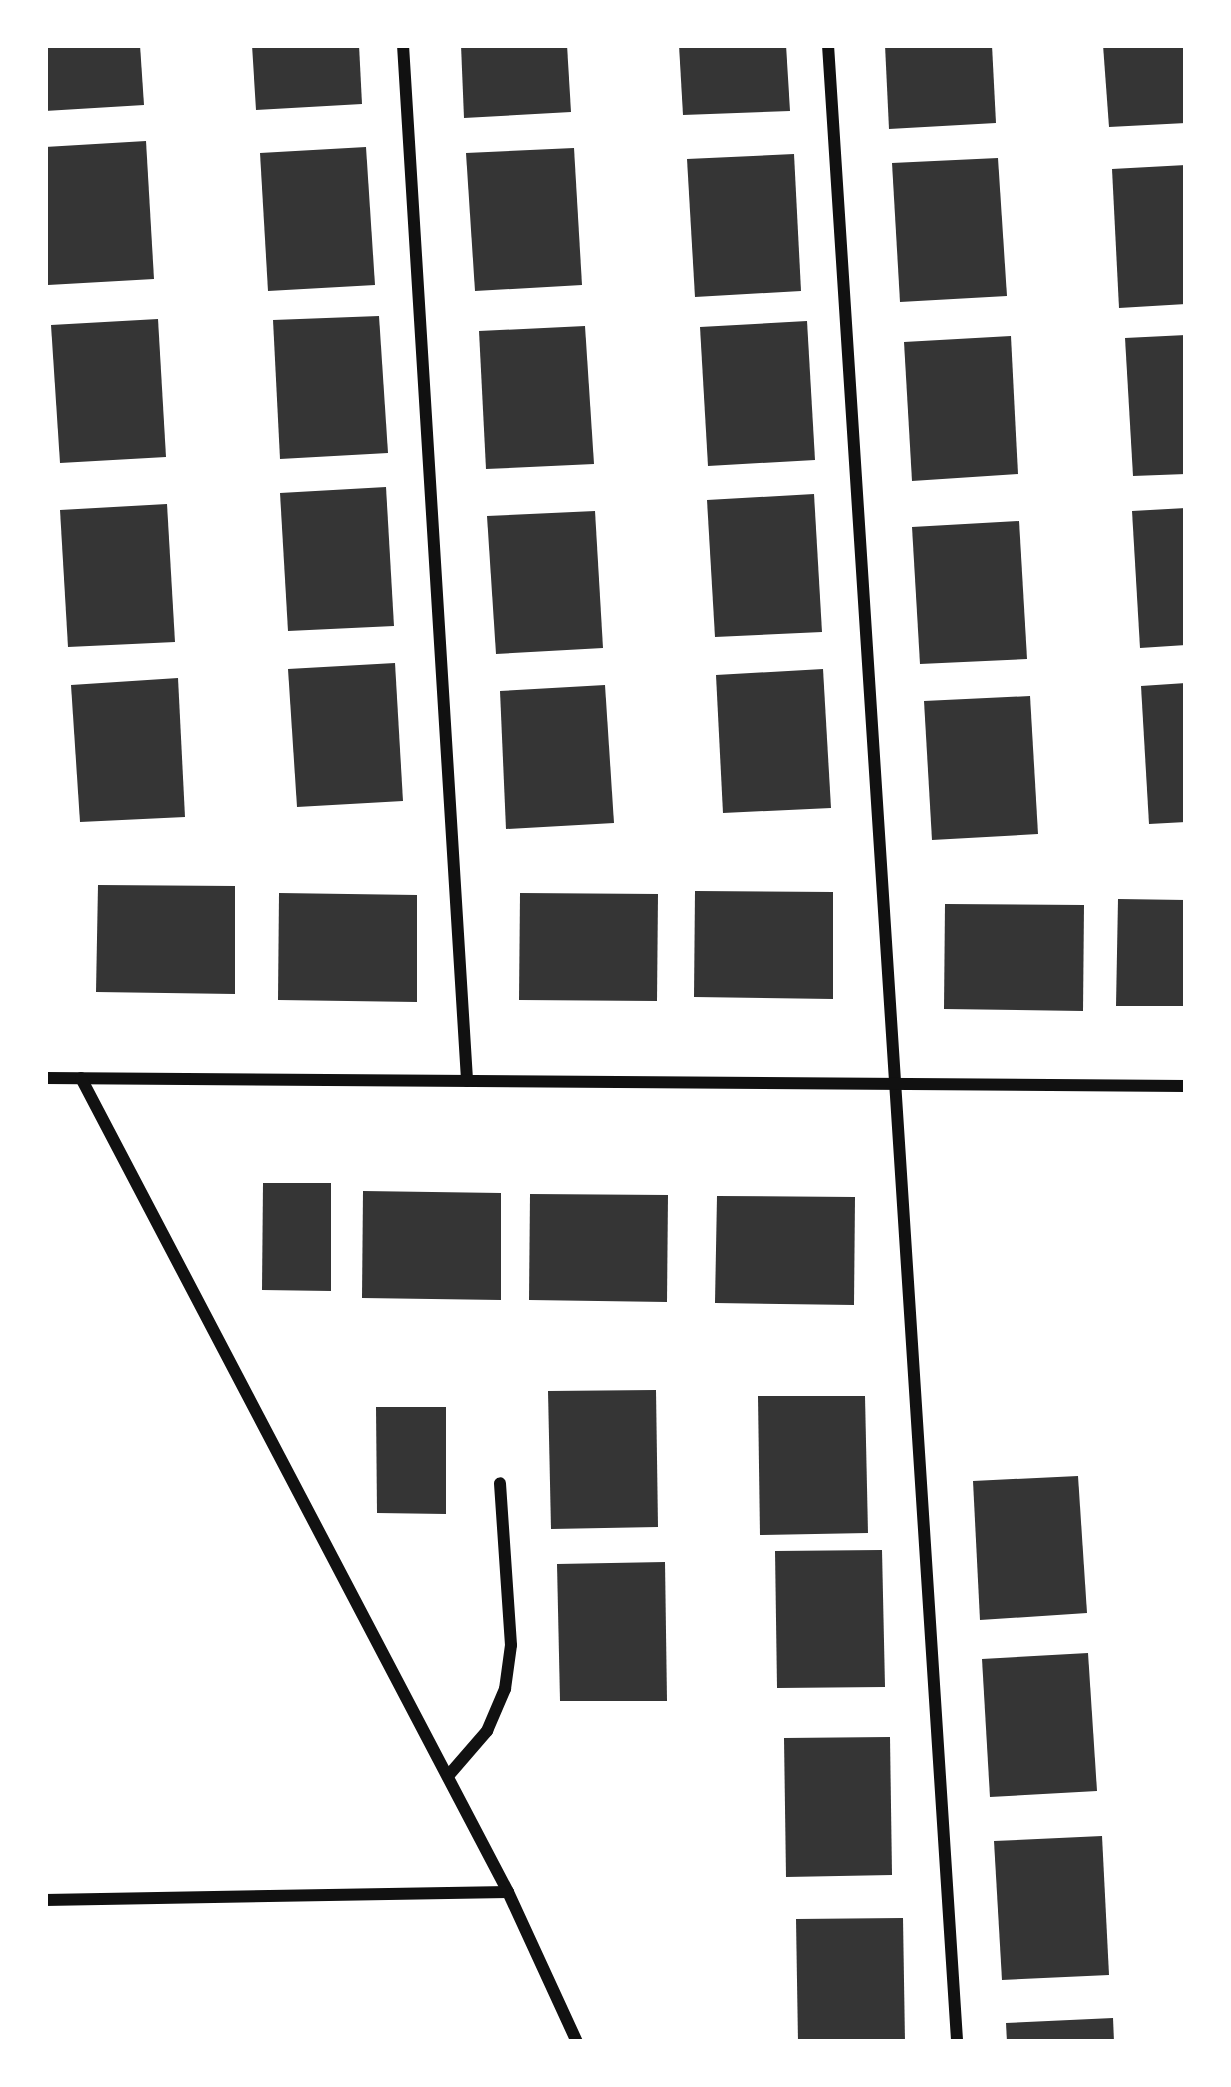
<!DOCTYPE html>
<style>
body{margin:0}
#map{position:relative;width:1231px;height:2087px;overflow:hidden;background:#fff;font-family:Quicksand,sans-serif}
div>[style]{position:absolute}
.building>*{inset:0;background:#353535}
.minor>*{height:12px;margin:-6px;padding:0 6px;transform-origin:6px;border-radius:6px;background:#111}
span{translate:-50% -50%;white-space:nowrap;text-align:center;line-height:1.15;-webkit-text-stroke:10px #fff;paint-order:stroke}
.frame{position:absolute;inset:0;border:48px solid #fff;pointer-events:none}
</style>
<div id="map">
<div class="building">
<div style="clip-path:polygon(45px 45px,140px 45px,144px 105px,45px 111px)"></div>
<div style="clip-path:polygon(252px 45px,359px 45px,362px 104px,256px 110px)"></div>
<div style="clip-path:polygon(461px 45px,567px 45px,571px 112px,464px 118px)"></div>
<div style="clip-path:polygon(679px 45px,786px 45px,790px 111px,683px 115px)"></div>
<div style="clip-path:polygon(885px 45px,992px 45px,996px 123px,889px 129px)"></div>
<div style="clip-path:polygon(1103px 45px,1186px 45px,1186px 123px,1109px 127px)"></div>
<div style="clip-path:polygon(146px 141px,154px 279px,48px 285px,45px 147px)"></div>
<div style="clip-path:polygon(366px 147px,375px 285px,268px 291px,260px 153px)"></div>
<div style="clip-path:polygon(574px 148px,582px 285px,475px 291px,466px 153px)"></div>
<div style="clip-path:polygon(794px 154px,801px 291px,695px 297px,687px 159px)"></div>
<div style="clip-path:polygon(998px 158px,1007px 296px,900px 302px,892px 163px)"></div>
<div style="clip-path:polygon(1186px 165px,1186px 304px,1119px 308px,1112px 169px)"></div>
<div style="clip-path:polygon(379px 316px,388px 453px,280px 459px,273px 320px)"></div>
<div style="clip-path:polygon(158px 319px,166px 457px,60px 463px,51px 325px)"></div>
<div style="clip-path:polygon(807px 321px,815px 460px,708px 466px,700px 327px)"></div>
<div style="clip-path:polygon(585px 326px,594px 464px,486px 469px,479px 331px)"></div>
<div style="clip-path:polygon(1186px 335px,1186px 474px,1133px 476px,1125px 338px)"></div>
<div style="clip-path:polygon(1011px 336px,1018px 474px,912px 481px,904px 342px)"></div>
<div style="clip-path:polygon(386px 487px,394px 626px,288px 631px,280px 493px)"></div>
<div style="clip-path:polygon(814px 494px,822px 632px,715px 637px,707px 500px)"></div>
<div style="clip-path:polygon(167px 504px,175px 642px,68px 647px,60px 510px)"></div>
<div style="clip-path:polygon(1186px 508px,1186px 645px,1140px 648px,1132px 511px)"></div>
<div style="clip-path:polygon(595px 511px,603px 648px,496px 654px,487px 516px)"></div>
<div style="clip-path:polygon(1019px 521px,1027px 659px,920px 664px,912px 527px)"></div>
<div style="clip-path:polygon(395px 663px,403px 801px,297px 807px,288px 669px)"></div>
<div style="clip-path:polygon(823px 669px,831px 808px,723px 813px,716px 675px)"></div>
<div style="clip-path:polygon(178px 678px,185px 817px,80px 822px,71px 685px)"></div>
<div style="clip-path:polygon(1186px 683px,1186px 822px,1149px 824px,1141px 686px)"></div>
<div style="clip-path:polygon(605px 685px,614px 823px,506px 829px,500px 691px)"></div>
<div style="clip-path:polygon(1030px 696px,1038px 834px,932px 840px,924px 701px)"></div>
<div style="clip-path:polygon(98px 885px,235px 886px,235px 994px,96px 992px)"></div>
<div style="clip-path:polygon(695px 891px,833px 892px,833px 999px,694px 997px)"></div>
<div style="clip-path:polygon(279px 893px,417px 895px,417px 1002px,278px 1000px)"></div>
<div style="clip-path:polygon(520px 893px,658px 894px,657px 1001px,519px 1000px)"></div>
<div style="clip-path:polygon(1118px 899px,1186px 900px,1186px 1006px,1116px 1006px)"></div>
<div style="clip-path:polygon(945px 904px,1084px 905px,1083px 1011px,944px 1009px)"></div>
<div style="clip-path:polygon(263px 1183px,331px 1183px,331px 1291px,262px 1290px)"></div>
<div style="clip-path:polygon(363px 1191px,501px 1193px,501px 1300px,362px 1298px)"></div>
<div style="clip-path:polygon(530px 1194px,668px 1195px,667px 1302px,529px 1300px)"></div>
<div style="clip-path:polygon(717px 1196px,855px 1197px,854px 1305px,715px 1303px)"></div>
<div style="clip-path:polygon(656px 1390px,658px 1527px,551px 1529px,548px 1391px)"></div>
<div style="clip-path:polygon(758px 1396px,865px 1396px,868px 1533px,760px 1535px)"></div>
<div style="clip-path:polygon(376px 1407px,446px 1407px,446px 1514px,377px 1513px)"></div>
<div style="clip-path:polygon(1078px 1476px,1087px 1613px,980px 1620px,973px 1481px)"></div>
<div style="clip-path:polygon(882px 1550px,885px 1687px,777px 1688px,775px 1551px)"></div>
<div style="clip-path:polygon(665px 1562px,667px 1701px,560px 1701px,557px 1564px)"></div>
<div style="clip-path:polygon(1088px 1653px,1097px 1791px,990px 1797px,982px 1659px)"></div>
<div style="clip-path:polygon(890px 1737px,892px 1875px,786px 1877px,784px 1738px)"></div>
<div style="clip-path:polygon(1102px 1836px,1109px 1975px,1002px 1980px,994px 1841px)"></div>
<div style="clip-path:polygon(903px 1918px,905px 2042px,798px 2042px,796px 1919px)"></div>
<div style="clip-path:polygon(1113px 2018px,1114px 2042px,1007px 2042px,1006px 2023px)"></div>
</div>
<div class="minor">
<div style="left:403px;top:45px;width:1038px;rotate:86.46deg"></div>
<div style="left:828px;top:45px;width:2001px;rotate:86.3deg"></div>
<div style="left:45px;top:1078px;width:1141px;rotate:0.4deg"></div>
<div style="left:81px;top:1078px;width:919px;rotate:62.32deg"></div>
<div style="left:508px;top:1892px;width:165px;rotate:65.3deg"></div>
<div style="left:448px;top:1776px;width:60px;rotate:-49.1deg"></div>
<div style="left:487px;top:1731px;width:46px;rotate:-66.8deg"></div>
<div style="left:505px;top:1689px;width:44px;rotate:-82.2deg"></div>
<div style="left:511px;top:1645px;width:162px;rotate:-93.9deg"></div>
<div style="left:45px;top:1900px;width:463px;rotate:-1deg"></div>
</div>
<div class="frame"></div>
</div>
